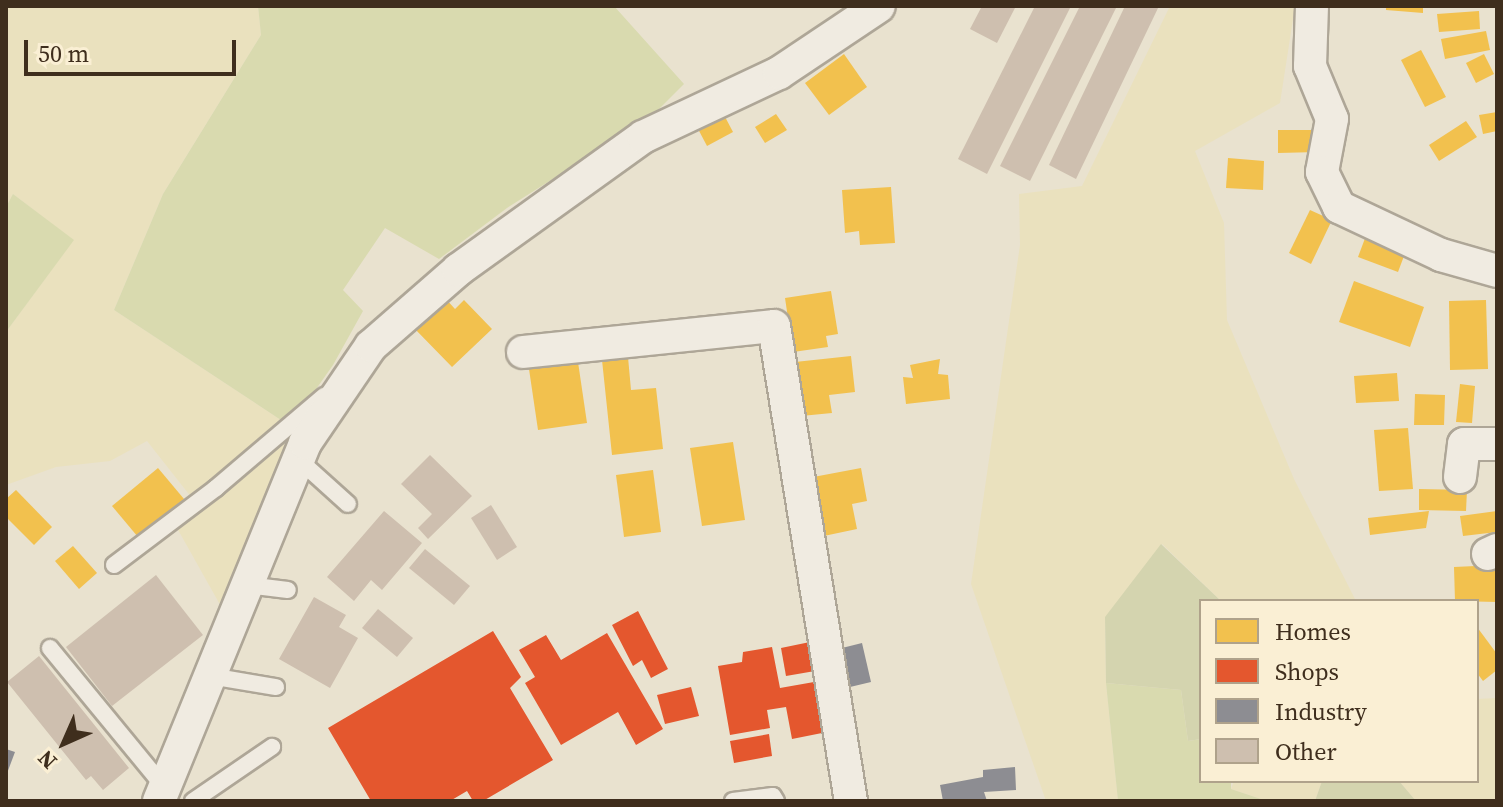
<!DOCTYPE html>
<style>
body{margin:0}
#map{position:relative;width:1503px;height:807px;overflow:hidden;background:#e9e2cf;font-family:"Source Serif 4",serif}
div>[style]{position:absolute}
.farmland>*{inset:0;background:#eae1be}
.green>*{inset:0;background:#d9daaf}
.cemetery>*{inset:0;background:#d4d4af}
.homes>*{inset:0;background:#f2c14e}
.shops>*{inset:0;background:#e4572e}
.industry>*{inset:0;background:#8d8d92}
.building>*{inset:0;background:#cebfaf}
.roads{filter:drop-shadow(2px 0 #aea697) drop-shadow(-2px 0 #aea697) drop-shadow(0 2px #aea697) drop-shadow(0 -2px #aea697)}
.service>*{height:16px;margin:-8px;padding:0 8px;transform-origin:8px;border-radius:8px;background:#f0ebe1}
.minor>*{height:32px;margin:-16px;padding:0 16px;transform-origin:16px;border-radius:16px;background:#f0ebe1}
span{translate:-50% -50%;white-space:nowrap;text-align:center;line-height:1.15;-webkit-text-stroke:8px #faefd4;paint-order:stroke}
.frame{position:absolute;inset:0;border:8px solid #3f2e1d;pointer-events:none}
.legend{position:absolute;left:1199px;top:599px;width:280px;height:184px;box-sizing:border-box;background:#faefd4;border:2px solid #afa28b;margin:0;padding:10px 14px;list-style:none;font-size:24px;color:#3f2e1d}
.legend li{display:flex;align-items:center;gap:16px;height:40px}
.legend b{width:40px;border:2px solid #afa28b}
.north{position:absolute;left:24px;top:703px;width:80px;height:80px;-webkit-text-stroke:6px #faefd4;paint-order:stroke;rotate:225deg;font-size:22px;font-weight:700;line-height:32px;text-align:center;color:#3f2e1d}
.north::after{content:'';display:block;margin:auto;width:28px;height:36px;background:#3f2e1d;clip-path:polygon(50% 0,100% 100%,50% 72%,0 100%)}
.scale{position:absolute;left:24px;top:40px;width:212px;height:36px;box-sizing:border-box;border:4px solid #3f2e1d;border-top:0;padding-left:10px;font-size:24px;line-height:28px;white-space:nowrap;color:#3f2e1d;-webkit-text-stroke:6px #faefd4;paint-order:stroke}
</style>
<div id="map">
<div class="farmland">
<div style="clip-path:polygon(6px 6px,258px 6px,261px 35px,163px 194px,114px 310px,290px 426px,261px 524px,223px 610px,177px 528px,199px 507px,147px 441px,110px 461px,56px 467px,6px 485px,6px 332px,73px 240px,13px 194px,6px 207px)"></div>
<div style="clip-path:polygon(1170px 6px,1295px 6px,1280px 103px,1195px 151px,1224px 223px,1227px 320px,1294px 479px,1356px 601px,1221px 601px,1162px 544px,1105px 618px,1106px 683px,1118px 801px,1046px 801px,971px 584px,1020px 245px,1019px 194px,1082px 186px)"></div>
<div style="clip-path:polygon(1497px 698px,1497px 801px,1416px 801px,1399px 781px,1477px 781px,1477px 699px)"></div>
<div style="clip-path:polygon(1234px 781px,1322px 781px,1315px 801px,1267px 801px,1231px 789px)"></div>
</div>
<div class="green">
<div style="clip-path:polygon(258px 6px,614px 6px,684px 84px,651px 117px,507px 208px,439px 259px,385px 228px,343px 290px,363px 311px,333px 365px,290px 426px,114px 310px,163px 194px,261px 35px)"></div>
<div style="clip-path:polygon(13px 194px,74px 240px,6px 332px,6px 207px)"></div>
<div style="clip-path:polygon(1106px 683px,1181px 690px,1188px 741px,1201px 739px,1201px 781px,1231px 781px,1231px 789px,1267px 801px,1118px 801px)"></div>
</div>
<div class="cemetery">
<div style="clip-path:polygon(1161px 544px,1221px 601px,1201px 601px,1201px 739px,1188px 741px,1181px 690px,1106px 683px,1105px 617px)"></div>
<div style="clip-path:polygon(1322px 781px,1399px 781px,1416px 801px,1315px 801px)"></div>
</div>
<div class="homes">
<div style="clip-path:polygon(1386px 6px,1423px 6px,1423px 13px,1386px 10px)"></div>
<div style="clip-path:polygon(1479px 11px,1480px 29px,1439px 32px,1437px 14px)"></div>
<div style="clip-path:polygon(1486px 31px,1490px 50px,1445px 59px,1441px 39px)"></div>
<div style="clip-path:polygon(1421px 50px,1446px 97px,1425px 107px,1401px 60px)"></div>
<div style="clip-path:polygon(844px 54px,867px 87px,829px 115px,805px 83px)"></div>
<div style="clip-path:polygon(1484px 54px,1494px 74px,1476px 83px,1466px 63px)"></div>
<div style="clip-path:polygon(1497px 112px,1497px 131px,1483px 134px,1479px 115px)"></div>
<div style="clip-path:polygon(723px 113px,733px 132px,707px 146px,697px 127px)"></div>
<div style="clip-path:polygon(776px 114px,787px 130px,765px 143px,755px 127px)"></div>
<div style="clip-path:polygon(1466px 121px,1477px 137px,1439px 161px,1429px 145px)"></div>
<div style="clip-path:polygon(1278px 130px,1317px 130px,1318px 152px,1278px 153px)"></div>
<div style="clip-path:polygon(1228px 158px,1264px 161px,1263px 190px,1226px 188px)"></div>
<div style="clip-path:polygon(891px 187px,895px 243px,860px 245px,859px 231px,845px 233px,842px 190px)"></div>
<div style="clip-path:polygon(1310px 210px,1332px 220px,1311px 264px,1289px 253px)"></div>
<div style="clip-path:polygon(1367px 233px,1407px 248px,1398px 272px,1358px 257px)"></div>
<div style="clip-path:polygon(1354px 281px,1424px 307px,1410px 347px,1339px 322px)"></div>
<div style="clip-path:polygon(831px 291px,838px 334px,826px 336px,828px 347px,793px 352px,785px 298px)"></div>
<div style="clip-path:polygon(445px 298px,455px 309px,464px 300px,492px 329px,452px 367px,414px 328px)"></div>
<div style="clip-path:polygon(1486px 300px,1488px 369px,1450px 370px,1449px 301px)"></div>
<div style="clip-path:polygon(851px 356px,855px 392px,829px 395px,832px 413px,801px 416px,795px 362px)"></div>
<div style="clip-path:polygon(628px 357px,631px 390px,656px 388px,663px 449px,612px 455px,602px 360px)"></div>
<div style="clip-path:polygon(940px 359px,938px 374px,948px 375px,950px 399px,906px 404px,903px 377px,913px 378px,910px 365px)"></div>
<div style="clip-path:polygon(578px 362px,587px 423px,538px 430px,529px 369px)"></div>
<div style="clip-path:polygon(1397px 373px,1399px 401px,1356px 403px,1354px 376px)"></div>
<div style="clip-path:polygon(1460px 384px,1475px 386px,1472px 423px,1456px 422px)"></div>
<div style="clip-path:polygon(1415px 394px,1445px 395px,1444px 425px,1414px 425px)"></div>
<div style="clip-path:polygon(1408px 428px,1413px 489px,1379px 491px,1374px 430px)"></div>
<div style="clip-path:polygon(733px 442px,745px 520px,702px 526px,690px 448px)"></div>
<div style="clip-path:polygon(158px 468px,184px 499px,138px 537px,112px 506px)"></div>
<div style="clip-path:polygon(861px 468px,867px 501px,852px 504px,857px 529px,819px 537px,808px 478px)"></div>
<div style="clip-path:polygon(653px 470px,661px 532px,624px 537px,616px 475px)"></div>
<div style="clip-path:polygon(1419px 489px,1467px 490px,1466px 511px,1419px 510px)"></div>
<div style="clip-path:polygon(16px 490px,52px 527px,34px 545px,6px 517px,6px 499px)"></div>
<div style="clip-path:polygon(1429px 511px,1426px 528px,1370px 535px,1368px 518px)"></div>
<div style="clip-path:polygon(1497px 511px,1497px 532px,1463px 536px,1460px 516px)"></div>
<div style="clip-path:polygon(73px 546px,97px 573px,79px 589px,55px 561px)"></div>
<div style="clip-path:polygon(1497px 565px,1497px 602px,1455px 601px,1454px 567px)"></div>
<div style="clip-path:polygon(1477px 627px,1497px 654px,1497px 670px,1483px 681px,1477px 673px)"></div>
</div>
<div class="shops">
<div style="clip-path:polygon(638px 611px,668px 669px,651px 678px,642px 660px,633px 666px,612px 625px)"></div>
<div style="clip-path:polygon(493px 631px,521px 677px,510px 688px,553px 760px,483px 801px,473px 801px,467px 791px,450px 801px,371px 801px,328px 728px)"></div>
<div style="clip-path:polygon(607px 633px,663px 729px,636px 745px,618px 712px,561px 745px,525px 683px,535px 677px,519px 650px,546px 635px,561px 660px)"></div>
<div style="clip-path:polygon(810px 642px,815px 671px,786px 676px,781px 648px)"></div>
<div style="clip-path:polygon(772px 647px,780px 688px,814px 682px,822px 733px,792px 739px,786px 707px,767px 710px,770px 728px,730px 735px,718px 666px,742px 662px,743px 652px)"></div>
<div style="clip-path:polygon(691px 687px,699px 716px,665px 724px,657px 695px)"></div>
<div style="clip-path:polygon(769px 734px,772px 756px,734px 763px,730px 741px)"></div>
</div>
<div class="industry">
<div style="clip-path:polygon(862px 643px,871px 682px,850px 687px,842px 648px)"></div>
<div style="clip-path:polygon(6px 749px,15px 752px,6px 776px)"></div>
<div style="clip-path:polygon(1015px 767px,1016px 790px,984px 792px,987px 801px,943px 801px,940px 785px,983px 777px,983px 770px)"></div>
</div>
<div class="building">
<div style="clip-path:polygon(982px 6px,1016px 6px,997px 43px,970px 29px)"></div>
<div style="clip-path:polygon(1035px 6px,1071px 6px,987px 174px,958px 159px)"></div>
<div style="clip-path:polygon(1080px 6px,1117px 6px,1030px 181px,1000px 166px)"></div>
<div style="clip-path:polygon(1125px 6px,1159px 6px,1076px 179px,1049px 165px)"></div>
<div style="clip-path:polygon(430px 455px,472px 496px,428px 539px,418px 528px,432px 514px,401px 484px)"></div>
<div style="clip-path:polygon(491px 505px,517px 547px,497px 560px,471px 518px)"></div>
<div style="clip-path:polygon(384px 511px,422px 543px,382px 590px,371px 580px,354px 601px,327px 577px)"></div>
<div style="clip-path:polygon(425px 549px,470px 586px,454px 605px,409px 568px)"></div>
<div style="clip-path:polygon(156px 575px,203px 635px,112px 706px,66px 647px)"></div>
<div style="clip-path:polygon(314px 597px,346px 615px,339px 627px,358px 638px,330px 688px,279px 659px)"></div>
<div style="clip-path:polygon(378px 609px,413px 638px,397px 657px,362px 628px)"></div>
<div style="clip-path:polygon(39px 656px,129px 768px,103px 790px,91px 776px,86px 780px,7px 682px)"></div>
</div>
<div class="roads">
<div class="service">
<div style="left:298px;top:459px;width:67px;rotate:42deg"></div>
<div style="left:114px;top:565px;width:128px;rotate:-37deg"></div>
<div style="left:216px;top:488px;width:142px;rotate:-40.4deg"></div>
<div style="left:247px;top:585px;width:41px;rotate:7deg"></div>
<div style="left:50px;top:648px;width:181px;rotate:50.6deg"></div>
<div style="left:210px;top:676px;width:67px;rotate:9.5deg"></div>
<div style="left:193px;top:801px;width:96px;rotate:-34.4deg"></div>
<div style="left:733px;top:801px;width:40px;rotate:-7.1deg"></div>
<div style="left:773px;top:796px;width:6px;rotate:59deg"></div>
</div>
<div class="minor">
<div style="left:1312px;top:6px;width:60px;rotate:91.9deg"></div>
<div style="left:1310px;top:66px;width:57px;rotate:67.5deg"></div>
<div style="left:1332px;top:119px;width:54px;rotate:100.7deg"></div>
<div style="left:1322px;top:172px;width:39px;rotate:64deg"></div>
<div style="left:1339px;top:207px;width:113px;rotate:25.2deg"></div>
<div style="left:1441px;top:255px;width:58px;rotate:15.9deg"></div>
<div style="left:523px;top:352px;width:252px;rotate:-5.9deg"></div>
<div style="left:774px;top:326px;width:481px;rotate:80.8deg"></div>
<div style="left:1460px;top:477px;width:33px;rotate:-83deg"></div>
<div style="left:1464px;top:444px;width:33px"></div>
<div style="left:1488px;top:554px;width:10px;rotate:-24deg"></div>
<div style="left:159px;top:801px;width:387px;rotate:-67.8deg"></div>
<div style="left:305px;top:443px;width:117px;rotate:-55.8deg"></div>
<div style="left:371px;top:346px;width:116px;rotate:-41.1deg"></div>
<div style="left:458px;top:270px;width:228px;rotate:-35.7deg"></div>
<div style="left:643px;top:137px;width:150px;rotate:-25.2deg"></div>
<div style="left:779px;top:73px;width:120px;rotate:-33.8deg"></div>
</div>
</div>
<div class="frame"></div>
<ul class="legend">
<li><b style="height:22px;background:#f2c14e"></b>Homes</li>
<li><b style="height:22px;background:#e4572e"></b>Shops</li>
<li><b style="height:22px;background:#8d8d92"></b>Industry</li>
<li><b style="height:22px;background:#cebfaf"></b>Other</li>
</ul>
<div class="north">N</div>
<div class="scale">50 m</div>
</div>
